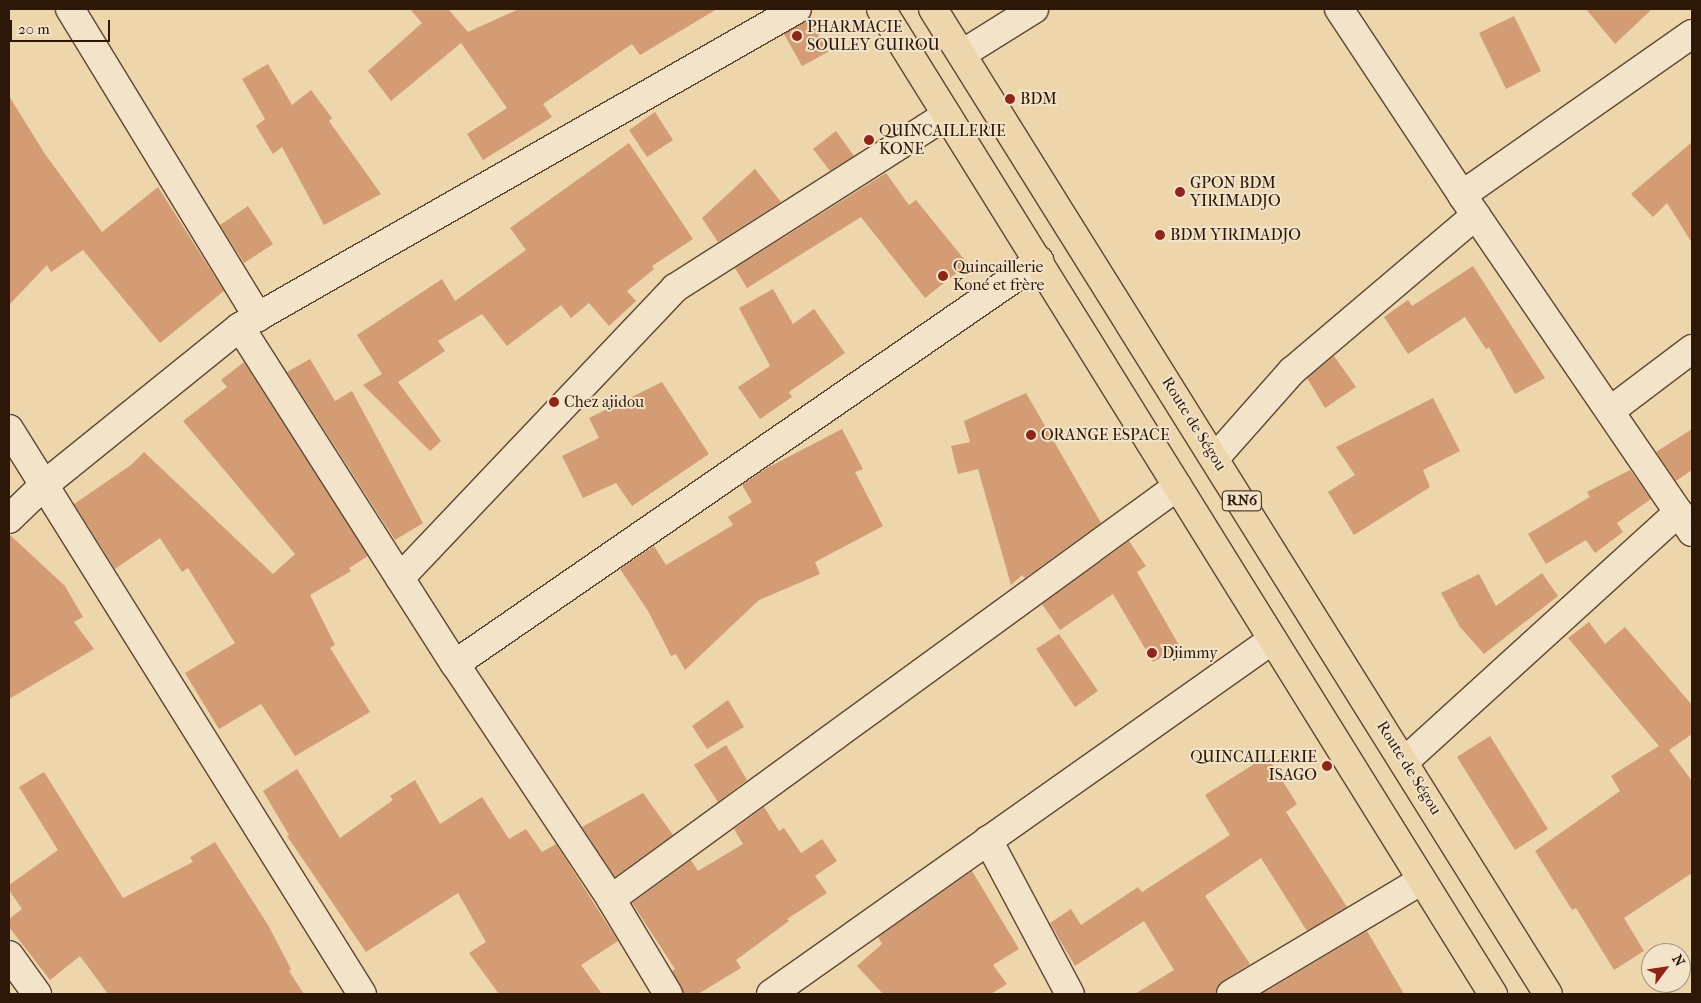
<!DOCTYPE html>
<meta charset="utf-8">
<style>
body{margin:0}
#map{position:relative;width:1701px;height:1003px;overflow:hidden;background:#edd5ac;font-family:"IM FELL French Canon",serif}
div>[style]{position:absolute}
.building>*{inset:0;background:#d39c74}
.roads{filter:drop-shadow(1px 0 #5d4632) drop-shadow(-1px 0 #5d4632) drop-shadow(0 1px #5d4632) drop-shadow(0 -1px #5d4632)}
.minor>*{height:28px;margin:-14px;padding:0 14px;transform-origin:14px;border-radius:14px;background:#f3e4c9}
.highway>*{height:28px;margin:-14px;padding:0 14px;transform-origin:14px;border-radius:14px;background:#edd5ac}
.dots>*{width:14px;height:14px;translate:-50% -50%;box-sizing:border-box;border:2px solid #f3e4c9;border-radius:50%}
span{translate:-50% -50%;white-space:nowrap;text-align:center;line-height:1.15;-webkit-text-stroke:4px #f3e4c9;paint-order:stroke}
.shield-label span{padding:1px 4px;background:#f3e4c9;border:1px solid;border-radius:4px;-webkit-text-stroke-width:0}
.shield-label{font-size:15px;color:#2d1709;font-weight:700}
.poi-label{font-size:16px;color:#2d1709}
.left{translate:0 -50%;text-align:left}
.right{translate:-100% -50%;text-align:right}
.street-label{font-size:16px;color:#2d1709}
.frame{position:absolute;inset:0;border:10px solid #2d1709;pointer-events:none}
.north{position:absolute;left:1641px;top:943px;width:50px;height:50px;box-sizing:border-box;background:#f3e4c9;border:1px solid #a4927c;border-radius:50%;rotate:59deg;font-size:14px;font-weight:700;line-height:20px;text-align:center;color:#2d1709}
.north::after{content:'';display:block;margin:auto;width:18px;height:22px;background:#8f2418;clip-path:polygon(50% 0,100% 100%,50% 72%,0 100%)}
.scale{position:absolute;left:10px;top:20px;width:100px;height:22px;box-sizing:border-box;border:2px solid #2d1709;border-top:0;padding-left:6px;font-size:15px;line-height:18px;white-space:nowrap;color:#2d1709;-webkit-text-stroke:4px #f3e4c9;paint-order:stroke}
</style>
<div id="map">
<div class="building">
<div style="clip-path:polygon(410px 9px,448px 9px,468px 32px,519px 9px,717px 9px,640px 55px,632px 44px,543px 104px,552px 117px,483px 160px,467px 134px,507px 108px,461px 43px,391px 101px,368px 71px,422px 23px)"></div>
<div style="clip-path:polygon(1586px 9px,1652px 9px,1615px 44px)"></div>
<div style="clip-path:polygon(1514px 16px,1541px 71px,1506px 89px,1479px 33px)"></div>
<div style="clip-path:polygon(809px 18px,828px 52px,802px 66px,784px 34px)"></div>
<div style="clip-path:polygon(268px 64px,292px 105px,311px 90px,332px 118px,329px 121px,381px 194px,324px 225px,282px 147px,273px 154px,256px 126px,265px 119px,242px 79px)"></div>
<div style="clip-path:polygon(9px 96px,45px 154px,102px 232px,158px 187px,224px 291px,160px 343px,83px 250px,51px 272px,47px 265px,9px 305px)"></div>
<div style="clip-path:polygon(655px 112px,673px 140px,647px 157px,629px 130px)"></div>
<div style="clip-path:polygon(836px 131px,854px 156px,830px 171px,813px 149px)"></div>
<div style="clip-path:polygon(1692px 142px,1692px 243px,1667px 203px,1653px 217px,1631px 194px)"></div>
<div style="clip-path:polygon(629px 143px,693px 239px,652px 266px,654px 269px,627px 291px,636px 301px,609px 326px,589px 303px,571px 318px,561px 305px,507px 346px,482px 314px,438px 341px,445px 351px,398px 382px,441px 441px,430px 451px,363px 385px,382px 374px,357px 335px,442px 279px,455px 301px,526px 250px,510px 228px)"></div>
<div style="clip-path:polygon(755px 169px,781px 202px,718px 242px,702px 218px)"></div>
<div style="clip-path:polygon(886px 173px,909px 205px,916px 200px,968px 264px,925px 298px,861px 217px,747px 288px,735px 268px)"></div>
<div style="clip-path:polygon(248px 206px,273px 244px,244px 263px,220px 225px)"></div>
<div style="clip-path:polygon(1473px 266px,1545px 378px,1515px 394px,1489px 347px,1486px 349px,1465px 317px,1408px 354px,1384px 317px,1408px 300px,1412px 306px)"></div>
<div style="clip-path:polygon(773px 289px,793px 324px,814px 309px,845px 353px,789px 392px,792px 397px,760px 419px,738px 387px,770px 366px,739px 308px)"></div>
<div style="clip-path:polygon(1334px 356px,1356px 387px,1325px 408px,1307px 378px)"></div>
<div style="clip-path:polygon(310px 359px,335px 401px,352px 391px,423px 523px,395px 540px,287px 372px)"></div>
<div style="clip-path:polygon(244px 362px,368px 556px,349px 568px,351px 571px,310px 595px,335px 645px,330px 648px,370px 712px,295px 756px,261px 704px,219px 729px,185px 673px,235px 643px,188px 568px,182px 572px,160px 538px,115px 569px,74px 504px,131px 465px,144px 452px,273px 574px,295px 554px,183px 421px,227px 387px,221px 380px)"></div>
<div style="clip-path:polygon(662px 382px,709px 454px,632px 506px,616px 483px,583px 498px,562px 456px,599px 438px,589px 418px)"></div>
<div style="clip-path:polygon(1026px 393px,1101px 523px,1025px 578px,1022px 575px,1011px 585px,978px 469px,958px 474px,951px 446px,970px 442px,964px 421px)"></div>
<div style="clip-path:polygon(1433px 398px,1460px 451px,1423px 470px,1430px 487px,1354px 535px,1328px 492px,1355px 475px,1336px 447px)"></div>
<div style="clip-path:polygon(842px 429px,863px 469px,855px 472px,883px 526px,815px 562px,820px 574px,759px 600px,685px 670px,676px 654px,671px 656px,648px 611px,620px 569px,654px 546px,666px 565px,733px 525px,728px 517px,752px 502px,742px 485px,767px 468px)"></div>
<div style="clip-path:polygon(1692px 429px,1692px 470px,1676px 481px,1656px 452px)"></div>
<div style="clip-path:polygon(1630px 470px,1651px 499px,1617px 523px,1623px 532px,1595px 553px,1586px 540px,1546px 564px,1528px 534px,1590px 497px,1587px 492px)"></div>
<div style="clip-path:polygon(9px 534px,65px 586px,83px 617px,74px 622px,94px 649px,9px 699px)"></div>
<div style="clip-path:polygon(1129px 541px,1146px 566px,1137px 572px,1180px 647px,1153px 662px,1113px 594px,1060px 630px,1042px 604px)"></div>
<div style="clip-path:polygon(1542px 573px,1558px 596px,1484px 654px,1460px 627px,1441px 593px,1479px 574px,1496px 606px)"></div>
<div style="clip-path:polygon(1589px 622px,1605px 644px,1625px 627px,1692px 705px,1692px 734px,1669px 750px,1692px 781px,1692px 873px,1624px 918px,1644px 951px,1614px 970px,1576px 908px,1572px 910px,1535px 851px,1620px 791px,1611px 776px,1659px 746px,1568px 638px)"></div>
<div style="clip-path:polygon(1059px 634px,1098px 691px,1075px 707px,1036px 649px)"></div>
<div style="clip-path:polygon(728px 700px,744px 727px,707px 749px,692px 726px)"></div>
<div style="clip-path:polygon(1490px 736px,1548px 829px,1515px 850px,1457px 757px)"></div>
<div style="clip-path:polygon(726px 745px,747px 780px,718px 802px,694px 765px)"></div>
<div style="clip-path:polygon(1267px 756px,1297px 804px,1286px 812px,1347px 907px,1307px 931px,1261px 858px,1205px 896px,1250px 964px,1223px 981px,1215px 994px,1135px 994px,1174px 970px,1144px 921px,1075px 966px,1050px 923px,1071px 909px,1081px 925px,1138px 887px,1142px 892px,1230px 835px,1205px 795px)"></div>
<div style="clip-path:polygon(297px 769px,340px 838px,393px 800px,390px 796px,415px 780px,440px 824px,482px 797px,509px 839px,526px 829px,542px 852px,556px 844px,618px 941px,581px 965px,602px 994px,499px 994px,469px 953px,486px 942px,458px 893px,366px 952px,287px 836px,289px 835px,263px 791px)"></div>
<div style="clip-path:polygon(44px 772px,123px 898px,193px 862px,190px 857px,215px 842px,268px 925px,291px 969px,289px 971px,304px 994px,108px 994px,80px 956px,50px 980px,9px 927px,9px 919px,22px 909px,9px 890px,9px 885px,58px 850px,19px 787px)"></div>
<div style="clip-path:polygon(643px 793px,673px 835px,615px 877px,582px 827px)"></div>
<div style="clip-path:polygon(764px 807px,779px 831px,784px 828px,801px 853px,822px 839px,837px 861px,815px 876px,827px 893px,787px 919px,789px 921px,736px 960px,741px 968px,698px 994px,684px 994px,672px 971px,675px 969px,632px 903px,691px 860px,698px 871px,743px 844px,734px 829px)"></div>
<div style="clip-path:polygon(972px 871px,1019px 949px,993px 965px,1007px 984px,991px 994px,883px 994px,857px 966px,882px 944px,878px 937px)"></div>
<div style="clip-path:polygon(1367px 931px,1404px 994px,1261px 994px)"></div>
</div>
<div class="roads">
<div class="minor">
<div style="left:70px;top:9px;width:361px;rotate:58.6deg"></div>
<div style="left:1339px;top:9px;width:223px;rotate:56.5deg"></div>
<div style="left:1462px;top:195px;width:408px;rotate:55.7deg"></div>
<div style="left:962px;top:54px;width:85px;rotate:-32deg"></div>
<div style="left:1462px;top:195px;width:281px;rotate:-35deg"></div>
<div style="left:240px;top:327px;width:400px;rotate:57.5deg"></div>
<div style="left:455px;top:664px;width:282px;rotate:56.4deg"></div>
<div style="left:611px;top:899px;width:111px;rotate:59deg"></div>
<div style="left:1610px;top:411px;width:103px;rotate:-37.1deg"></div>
<div style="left:9px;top:429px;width:666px;rotate:58deg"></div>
<div style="left:1215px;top:458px;width:116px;rotate:-48.5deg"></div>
<div style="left:1292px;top:371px;width:241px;rotate:-40.3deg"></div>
<div style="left:9px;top:519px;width:49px;rotate:-44.2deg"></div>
<div style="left:44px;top:485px;width:252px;rotate:-38.9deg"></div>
<div style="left:240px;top:327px;width:641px;rotate:-29.72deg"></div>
<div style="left:400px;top:578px;width:400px;rotate:-46.5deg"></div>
<div style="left:675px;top:288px;width:322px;rotate:-32.5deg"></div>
<div style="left:455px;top:664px;width:710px;rotate:-34.61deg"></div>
<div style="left:1405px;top:761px;width:370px;rotate:-42.3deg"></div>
<div style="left:988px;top:840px;width:174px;rotate:62deg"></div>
<div style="left:611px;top:899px;width:701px;rotate:-36.07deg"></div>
<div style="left:9px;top:955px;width:48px;rotate:54.3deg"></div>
<div style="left:771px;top:994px;width:613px;rotate:-35.24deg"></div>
<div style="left:1231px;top:994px;width:222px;rotate:-30.8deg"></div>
</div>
<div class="highway">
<div style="left:881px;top:9px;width:1160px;rotate:58.15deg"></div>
<div style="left:933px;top:9px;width:1161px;rotate:58.02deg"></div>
</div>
</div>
<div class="dots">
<div style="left:797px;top:36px;background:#8f2418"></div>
<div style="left:1010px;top:99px;background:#8f2418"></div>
<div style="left:869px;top:140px;background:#8f2418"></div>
<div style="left:1180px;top:192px;background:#8f2418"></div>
<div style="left:1160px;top:235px;background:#8f2418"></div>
<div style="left:943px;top:276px;background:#8f2418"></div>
<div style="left:554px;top:402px;background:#8f2418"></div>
<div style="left:1031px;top:435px;background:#8f2418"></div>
<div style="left:1152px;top:653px;background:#8f2418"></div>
<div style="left:1327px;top:766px;background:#8f2418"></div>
</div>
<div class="shield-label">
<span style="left:1242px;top:501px">RN6</span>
</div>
<div class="poi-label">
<span class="left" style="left:807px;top:36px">PHARMACIE<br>SOULEY GUIROU</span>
<span class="left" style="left:1020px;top:99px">BDM</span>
<span class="left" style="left:879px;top:140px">QUINCAILLERIE<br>KONE</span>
<span class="left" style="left:1190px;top:192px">GPON BDM<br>YIRIMADJO</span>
<span class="left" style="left:1170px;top:235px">BDM YIRIMADJO</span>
<span class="left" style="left:953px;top:276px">Quincaillerie<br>Koné et frère</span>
<span class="left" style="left:564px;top:402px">Chez ajidou</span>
<span class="left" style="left:1041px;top:435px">ORANGE ESPACE</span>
<span class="left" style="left:1162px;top:653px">Djimmy</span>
<span class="right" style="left:1317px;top:766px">QUINCAILLERIE<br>ISAGO</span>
</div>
<div class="street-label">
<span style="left:1194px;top:424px;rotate:58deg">Route de Ségou</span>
<span style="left:1409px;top:768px;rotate:58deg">Route de Ségou</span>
</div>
<div class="frame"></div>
<div class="north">N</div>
<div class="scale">20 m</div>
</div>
